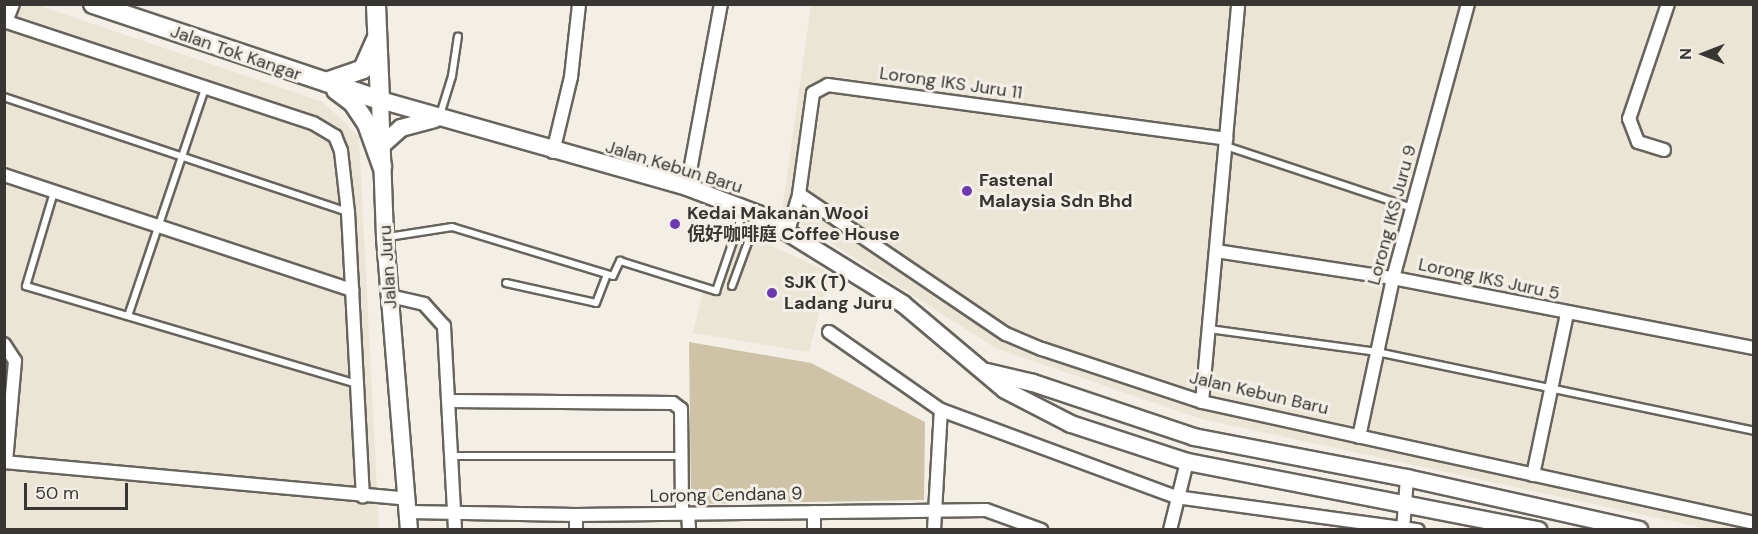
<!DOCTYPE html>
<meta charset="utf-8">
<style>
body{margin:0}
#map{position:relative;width:1758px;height:534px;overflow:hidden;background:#f3efe7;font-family:"DM Sans","Noto Sans SC",sans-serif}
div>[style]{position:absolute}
.built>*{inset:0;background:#ebe5d5}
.green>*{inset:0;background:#cec3a7}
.roads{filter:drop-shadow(2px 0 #67645d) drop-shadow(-2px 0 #67645d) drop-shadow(0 2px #67645d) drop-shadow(0 -2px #67645d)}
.lane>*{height:6px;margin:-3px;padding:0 3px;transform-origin:3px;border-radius:3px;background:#fff}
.street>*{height:12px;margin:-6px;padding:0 6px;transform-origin:6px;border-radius:6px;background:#fff}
.secondary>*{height:16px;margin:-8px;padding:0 8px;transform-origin:8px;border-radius:8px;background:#fff}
.primary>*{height:18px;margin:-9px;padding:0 9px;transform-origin:9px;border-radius:9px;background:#fff}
.dots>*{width:16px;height:16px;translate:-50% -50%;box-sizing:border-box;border:3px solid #f3efe7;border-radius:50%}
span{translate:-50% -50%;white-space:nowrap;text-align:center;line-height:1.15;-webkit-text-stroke:6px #f3efe7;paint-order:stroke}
.street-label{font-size:18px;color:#373633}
.poi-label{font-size:18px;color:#373633;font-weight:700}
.left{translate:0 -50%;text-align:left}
.frame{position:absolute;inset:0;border:6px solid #373633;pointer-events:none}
.north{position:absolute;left:1674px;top:24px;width:60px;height:60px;-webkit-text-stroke:4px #f3efe7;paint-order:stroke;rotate:270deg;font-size:16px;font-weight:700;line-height:24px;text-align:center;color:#373633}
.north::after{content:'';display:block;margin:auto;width:21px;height:27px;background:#373633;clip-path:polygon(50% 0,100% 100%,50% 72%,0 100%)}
.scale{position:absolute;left:24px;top:483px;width:104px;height:27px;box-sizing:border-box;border:3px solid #373633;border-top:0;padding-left:8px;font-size:18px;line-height:21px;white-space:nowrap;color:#373633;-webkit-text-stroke:4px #f3efe7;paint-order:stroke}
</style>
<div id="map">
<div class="built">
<div style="clip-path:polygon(4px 5px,37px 5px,323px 102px,359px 137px,379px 529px,5px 529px)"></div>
<div style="clip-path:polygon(811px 5px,1753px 5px,1753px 529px,1708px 529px,1202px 419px,997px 349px,782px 212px)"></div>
<div style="clip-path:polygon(741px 231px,830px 273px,809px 352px,693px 333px,703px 291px,718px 294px)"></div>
</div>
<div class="green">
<div style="clip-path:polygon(689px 342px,811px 363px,925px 422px,924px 500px,691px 504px)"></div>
</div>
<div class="roads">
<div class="lane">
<div style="left:4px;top:97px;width:363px;rotate:18.5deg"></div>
<div style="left:440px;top:115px;width:41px;rotate:-72.9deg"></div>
<div style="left:452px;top:76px;width:40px;rotate:-81.5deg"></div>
<div style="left:1226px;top:146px;width:196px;rotate:18.4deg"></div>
<div style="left:54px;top:192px;width:98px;rotate:106.6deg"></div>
<div style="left:26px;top:286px;width:344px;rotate:16.5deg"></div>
<div style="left:388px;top:237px;width:65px;rotate:-8.9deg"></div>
<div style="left:452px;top:227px;width:168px;rotate:16.9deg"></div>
<div style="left:613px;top:276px;width:17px;rotate:-65deg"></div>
<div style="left:620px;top:261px;width:101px;rotate:17.4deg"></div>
<div style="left:716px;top:291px;width:87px;rotate:-71.1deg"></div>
<div style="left:506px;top:283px;width:92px;rotate:12.5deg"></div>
<div style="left:596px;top:303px;width:30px;rotate:-69deg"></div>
<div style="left:732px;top:286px;width:76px;rotate:-69.9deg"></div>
<div style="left:128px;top:316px;width:241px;rotate:-71.3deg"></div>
<div style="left:1209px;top:329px;width:170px;rotate:7.8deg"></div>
<div style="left:1377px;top:352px;width:385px;rotate:11.8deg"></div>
<div style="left:453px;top:456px;width:229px"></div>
</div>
<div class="street">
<div style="left:4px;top:21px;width:325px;rotate:18.3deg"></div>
<div style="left:313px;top:123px;width:26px;rotate:31deg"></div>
<div style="left:335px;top:136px;width:16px;rotate:68deg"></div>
<div style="left:341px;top:151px;width:61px;rotate:83.5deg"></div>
<div style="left:348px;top:212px;width:285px;rotate:87deg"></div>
<div style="left:6px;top:22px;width:19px;rotate:-69deg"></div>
<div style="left:1664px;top:150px;width:27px;rotate:-163deg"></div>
<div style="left:1638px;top:142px;width:25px;rotate:-111deg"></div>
<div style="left:1629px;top:119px;width:121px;rotate:-71.3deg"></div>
<div style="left:553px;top:152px;width:77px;rotate:-76.5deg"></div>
<div style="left:571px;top:77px;width:73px;rotate:-83.7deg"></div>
<div style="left:4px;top:175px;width:367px;rotate:18.3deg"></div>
<div style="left:687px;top:187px;width:186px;rotate:-79.5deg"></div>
<div style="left:799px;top:194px;width:250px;rotate:34.1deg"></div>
<div style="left:1006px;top:334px;width:39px;rotate:23deg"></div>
<div style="left:1042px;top:349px;width:169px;rotate:18.3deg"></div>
<div style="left:1202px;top:402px;width:565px;rotate:12.36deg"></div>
<div style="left:788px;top:231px;width:39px;rotate:-73deg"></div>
<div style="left:799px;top:194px;width:102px;rotate:-82.1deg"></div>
<div style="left:813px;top:93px;width:17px;rotate:-28deg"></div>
<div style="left:828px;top:85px;width:402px;rotate:7.7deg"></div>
<div style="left:1216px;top:251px;width:179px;rotate:8.7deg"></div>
<div style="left:1393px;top:278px;width:368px;rotate:11deg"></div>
<div style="left:390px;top:296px;width:35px;rotate:13deg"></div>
<div style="left:424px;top:304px;width:30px;rotate:48deg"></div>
<div style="left:444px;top:326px;width:204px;rotate:86.9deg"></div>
<div style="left:829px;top:332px;width:136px;rotate:34.9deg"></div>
<div style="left:941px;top:410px;width:251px;rotate:20.3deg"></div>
<div style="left:1176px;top:497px;width:244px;rotate:7.8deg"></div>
<div style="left:4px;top:344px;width:20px;rotate:57deg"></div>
<div style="left:15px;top:361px;width:101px;rotate:95.1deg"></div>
<div style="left:451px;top:401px;width:222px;rotate:0.5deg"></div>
<div style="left:673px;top:403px;width:10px;rotate:37deg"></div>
<div style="left:681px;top:409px;width:104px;rotate:89.4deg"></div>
<div style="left:1202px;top:402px;width:400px;rotate:-84.8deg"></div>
<div style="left:1359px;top:437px;width:163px;rotate:-77.9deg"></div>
<div style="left:1393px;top:278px;width:284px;rotate:-74.7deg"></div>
<div style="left:4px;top:462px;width:405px;rotate:5.2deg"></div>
<div style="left:1533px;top:475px;width:166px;rotate:-78.1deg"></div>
<div style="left:408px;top:512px;width:168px;rotate:1deg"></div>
<div style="left:576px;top:515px;width:410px;rotate:-0.7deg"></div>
<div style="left:986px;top:510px;width:59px;rotate:20deg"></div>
<div style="left:688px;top:514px;width:16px;rotate:86deg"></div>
<div style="left:576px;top:530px;width:15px;rotate:-90deg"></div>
<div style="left:814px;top:530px;width:18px;rotate:-90deg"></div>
<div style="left:934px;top:530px;width:120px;rotate:-86.7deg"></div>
<div style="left:1170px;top:530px;width:70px;rotate:-76deg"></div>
<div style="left:1403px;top:530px;width:52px;rotate:-85.6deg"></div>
</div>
<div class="secondary">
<div style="left:381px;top:146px;width:27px;rotate:-42deg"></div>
<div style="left:401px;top:128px;width:35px;rotate:-15deg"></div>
<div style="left:987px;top:372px;width:47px;rotate:13.4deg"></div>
<div style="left:1033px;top:383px;width:170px;rotate:18.5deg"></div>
<div style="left:1194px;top:437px;width:217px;rotate:10.9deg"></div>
<div style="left:1407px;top:478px;width:238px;rotate:12.6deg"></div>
<div style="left:409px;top:530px;width:294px;rotate:-94.7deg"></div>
<div style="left:385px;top:237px;width:137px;rotate:-92.1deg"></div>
<div style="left:380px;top:100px;width:319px;rotate:15.8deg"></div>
<div style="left:687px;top:187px;width:76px;rotate:20.8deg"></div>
<div style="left:758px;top:214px;width:171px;rotate:31.8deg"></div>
<div style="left:903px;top:304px;width:133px;rotate:40.1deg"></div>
<div style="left:1005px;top:390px;width:74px;rotate:27.3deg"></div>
<div style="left:1071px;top:424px;width:122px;rotate:18.1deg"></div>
<div style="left:1187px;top:462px;width:358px;rotate:11deg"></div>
</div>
<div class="primary">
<div style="left:93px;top:4px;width:303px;rotate:18.5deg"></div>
<div style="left:380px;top:100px;width:96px;rotate:-92.4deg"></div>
<div style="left:326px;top:82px;width:39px;rotate:-19deg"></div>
<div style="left:363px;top:69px;width:32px;rotate:-66deg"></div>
<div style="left:336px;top:90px;width:21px;rotate:37deg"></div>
<div style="left:353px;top:103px;width:25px;rotate:56deg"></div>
<div style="left:367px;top:124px;width:45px;rotate:70.3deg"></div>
</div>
</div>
<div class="dots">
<div style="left:967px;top:191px;background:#6d3ab1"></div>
<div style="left:675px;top:224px;background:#6d3ab1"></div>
<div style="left:772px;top:293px;background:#6d3ab1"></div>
</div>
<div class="street-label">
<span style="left:236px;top:53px;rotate:19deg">Jalan Tok Kangar</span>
<span style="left:951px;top:83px;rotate:8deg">Lorong IKS Juru 11</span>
<span style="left:674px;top:167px;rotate:17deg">Jalan Kebun Baru</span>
<span style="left:1392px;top:215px;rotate:-75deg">Lorong IKS Juru 9</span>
<span style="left:388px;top:267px;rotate:-94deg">Jalan Juru</span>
<span style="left:1489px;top:279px;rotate:12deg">Lorong IKS Juru 5</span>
<span style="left:1259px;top:393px;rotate:13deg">Jalan Kebun Baru</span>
<span style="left:726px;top:495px;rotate:-1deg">Lorong Cendana 9</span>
</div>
<div class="poi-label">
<span class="left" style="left:979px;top:191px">Fastenal<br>Malaysia Sdn Bhd</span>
<span class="left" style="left:687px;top:224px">Kedai Makanan Wooi<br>倪好咖啡庭 Coffee House</span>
<span class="left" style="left:784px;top:293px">SJK (T)<br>Ladang Juru</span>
</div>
<div class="frame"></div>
<div class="north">N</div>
<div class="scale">50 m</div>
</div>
